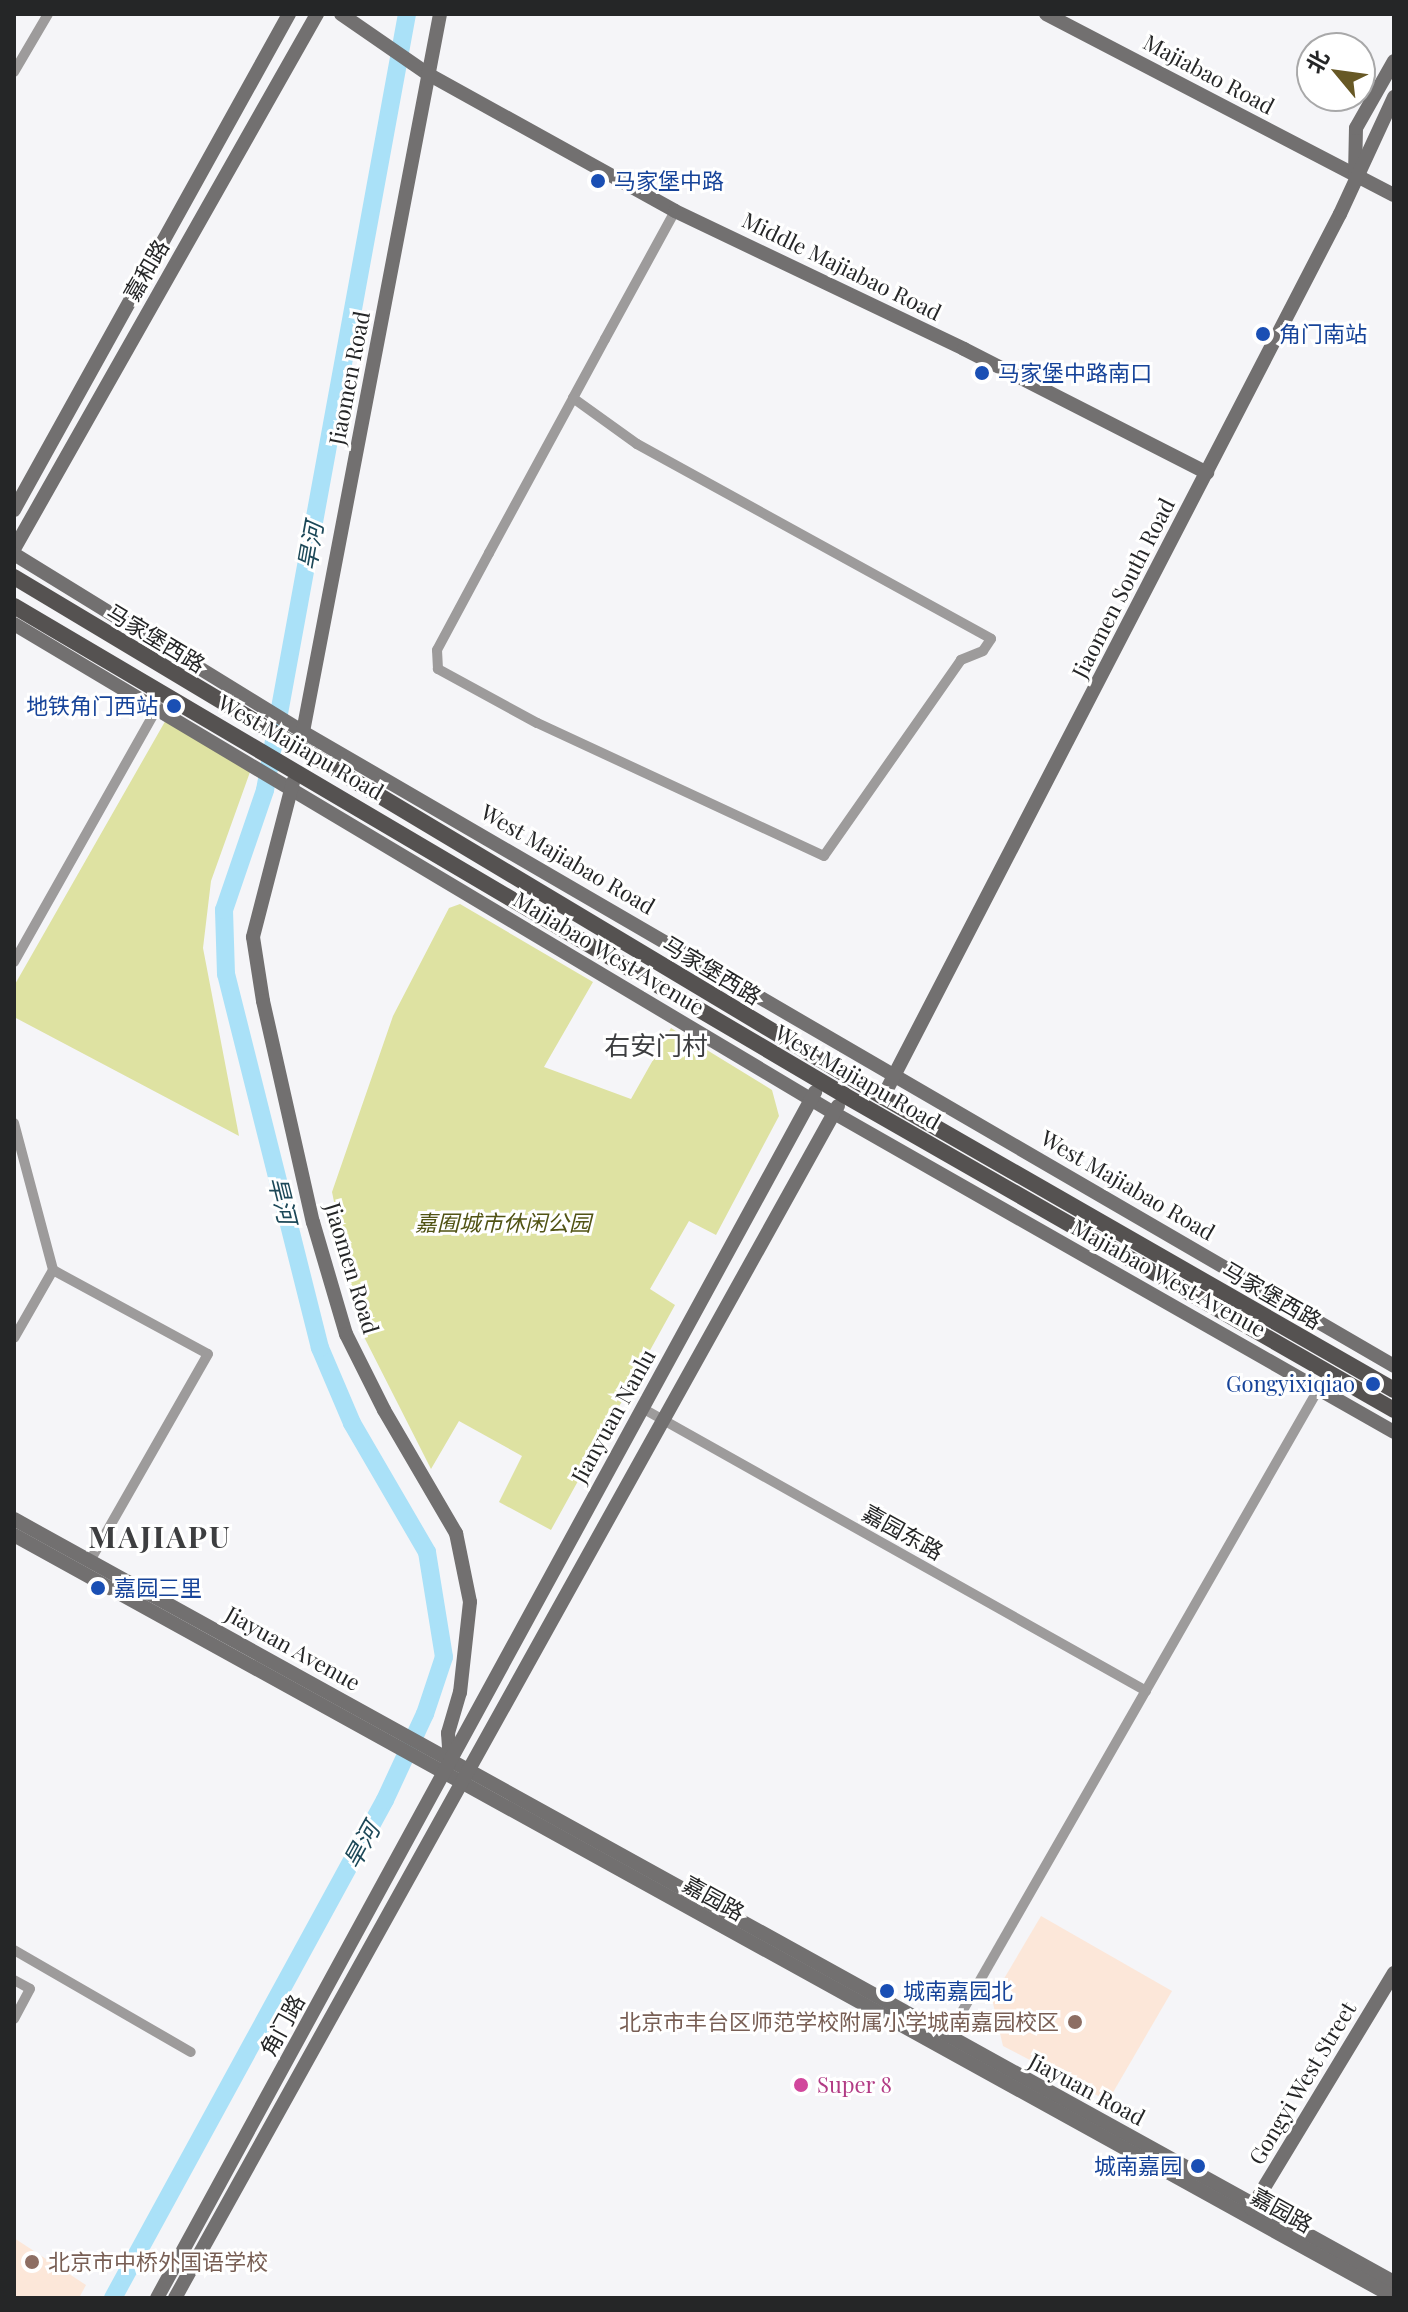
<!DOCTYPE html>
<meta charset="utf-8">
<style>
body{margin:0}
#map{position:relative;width:1408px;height:2312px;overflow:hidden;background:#f5f5f8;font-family:"Playfair Display","Noto Sans SC",serif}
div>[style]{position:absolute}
.education>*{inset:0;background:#fce7d9}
.green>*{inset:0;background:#dee2a2}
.river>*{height:18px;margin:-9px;padding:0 9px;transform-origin:9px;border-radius:9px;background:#aae1f8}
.street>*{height:10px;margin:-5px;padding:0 5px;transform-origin:5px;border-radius:5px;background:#9d9b9b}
.secondary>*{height:14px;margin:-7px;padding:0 7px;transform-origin:7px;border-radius:7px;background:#727070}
.primary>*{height:16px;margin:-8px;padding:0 8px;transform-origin:8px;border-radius:8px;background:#555251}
.dots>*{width:22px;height:22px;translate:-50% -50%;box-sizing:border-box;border:4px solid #fff;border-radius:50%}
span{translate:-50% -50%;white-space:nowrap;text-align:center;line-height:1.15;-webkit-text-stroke:6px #fff;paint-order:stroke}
.street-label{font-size:22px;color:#252627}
.transit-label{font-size:22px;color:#164399}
.left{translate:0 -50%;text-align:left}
.right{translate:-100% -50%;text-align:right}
.park-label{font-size:22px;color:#515314;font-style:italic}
.education-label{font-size:22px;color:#785e54}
.hotel-label{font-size:22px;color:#b23c85}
.water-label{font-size:24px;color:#1c4858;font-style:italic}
.quarter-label{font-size:26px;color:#3d3e40}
.district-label{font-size:30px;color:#3d3e40;font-weight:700;letter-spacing:2px}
.frame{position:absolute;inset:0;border:16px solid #252627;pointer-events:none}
.north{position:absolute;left:1296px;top:32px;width:80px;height:80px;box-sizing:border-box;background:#fff;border:2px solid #a8a8a9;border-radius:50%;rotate:299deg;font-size:22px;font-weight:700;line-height:32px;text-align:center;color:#252627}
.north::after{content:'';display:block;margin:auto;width:28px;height:36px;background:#675825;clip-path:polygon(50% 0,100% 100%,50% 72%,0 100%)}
</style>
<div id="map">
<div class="education">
<div style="clip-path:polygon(1041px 1916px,1172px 1991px,1108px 2101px,1003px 2046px,992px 1999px)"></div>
<div style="clip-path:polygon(14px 2238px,86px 2285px,79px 2298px,14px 2298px)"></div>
</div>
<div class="green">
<div style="clip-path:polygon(167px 718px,250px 772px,211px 881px,203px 948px,239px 1136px,14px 1017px,14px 986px)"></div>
<div style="clip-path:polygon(460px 904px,593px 982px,544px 1067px,631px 1099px,671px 1028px,772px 1090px,779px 1116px,716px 1235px,689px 1221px,650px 1289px,675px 1305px,551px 1530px,499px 1502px,522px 1456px,459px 1421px,431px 1469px,360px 1329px,332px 1192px,393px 1016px,449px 908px)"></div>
</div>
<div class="river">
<div style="left:113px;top:2298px;width:567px;rotate:-61.36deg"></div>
<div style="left:385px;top:1800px;width:95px;rotate:-65.1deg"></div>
<div style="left:425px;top:1714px;width:60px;rotate:-71.6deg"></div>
<div style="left:444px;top:1657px;width:106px;rotate:-99.2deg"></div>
<div style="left:427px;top:1552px;width:149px;rotate:-120.2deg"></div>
<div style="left:352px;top:1423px;width:82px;rotate:-113.1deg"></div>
<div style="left:320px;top:1348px;width:386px;rotate:-104.1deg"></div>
<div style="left:226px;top:974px;width:64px;rotate:-91.8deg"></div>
<div style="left:224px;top:910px;width:127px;rotate:-71.1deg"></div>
<div style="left:265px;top:790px;width:789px;rotate:-79.63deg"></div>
</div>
<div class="street">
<div style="left:14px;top:72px;width:67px;rotate:-59.6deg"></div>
<div style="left:573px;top:398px;width:79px;rotate:35.7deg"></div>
<div style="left:637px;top:444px;width:404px;rotate:28.8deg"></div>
<div style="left:991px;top:639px;width:14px;rotate:124deg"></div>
<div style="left:983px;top:651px;width:24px;rotate:158deg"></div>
<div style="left:961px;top:660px;width:239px;rotate:125deg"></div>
<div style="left:824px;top:856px;width:316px;rotate:-155.1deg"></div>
<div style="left:537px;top:723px;width:113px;rotate:-151.4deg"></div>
<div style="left:438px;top:669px;width:19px;rotate:-93deg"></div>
<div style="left:437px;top:650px;width:110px;rotate:-61.8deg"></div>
<div style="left:489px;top:553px;width:176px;rotate:-61.5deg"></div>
<div style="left:573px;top:398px;width:67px;rotate:-61.5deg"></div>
<div style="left:605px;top:339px;width:146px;rotate:-61.3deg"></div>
<div style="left:14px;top:962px;width:294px;rotate:-60.6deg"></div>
<div style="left:14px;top:1123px;width:152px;rotate:75.1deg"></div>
<div style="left:53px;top:1270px;width:78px;rotate:119.8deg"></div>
<div style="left:53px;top:1270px;width:176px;rotate:28.5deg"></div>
<div style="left:208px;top:1354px;width:238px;rotate:119.7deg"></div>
<div style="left:642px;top:1408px;width:578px;rotate:29.31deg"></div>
<div style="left:14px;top:1950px;width:204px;rotate:30deg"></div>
<div style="left:14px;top:1980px;width:18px;rotate:29deg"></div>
<div style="left:30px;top:1989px;width:34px;rotate:118deg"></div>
<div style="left:947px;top:2038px;width:749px;rotate:-60.22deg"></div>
</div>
<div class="secondary">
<div style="left:341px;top:14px;width:106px;rotate:34.6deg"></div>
<div style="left:428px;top:74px;width:282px;rotate:29deg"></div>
<div style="left:675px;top:211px;width:320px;rotate:25.5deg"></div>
<div style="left:964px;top:349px;width:273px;rotate:27deg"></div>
<div style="left:1046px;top:14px;width:392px;rotate:27.5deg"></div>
<div style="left:1355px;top:175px;width:47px;rotate:-88.8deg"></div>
<div style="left:1356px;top:128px;width:77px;rotate:-60.4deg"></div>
<div style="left:14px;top:510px;width:567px;rotate:-60.99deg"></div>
<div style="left:14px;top:549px;width:615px;rotate:-60.47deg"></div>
<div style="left:14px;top:554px;width:339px;rotate:31.6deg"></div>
<div style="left:303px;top:732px;width:1262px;rotate:30.16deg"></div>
<div style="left:14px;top:624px;width:955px;rotate:30.81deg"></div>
<div style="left:834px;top:1113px;width:644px;rotate:29.67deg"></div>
<div style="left:302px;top:737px;width:736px;rotate:-79.19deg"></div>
<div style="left:293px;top:782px;width:160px;rotate:104.5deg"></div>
<div style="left:253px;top:937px;width:65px;rotate:81.1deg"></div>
<div style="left:263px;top:1001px;width:227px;rotate:77.3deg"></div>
<div style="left:313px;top:1222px;width:117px;rotate:73.6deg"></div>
<div style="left:346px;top:1334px;width:85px;rotate:63.4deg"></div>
<div style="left:384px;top:1410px;width:143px;rotate:59.7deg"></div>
<div style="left:456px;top:1533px;width:70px;rotate:78.5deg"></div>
<div style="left:470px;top:1602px;width:91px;rotate:96.3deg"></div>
<div style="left:460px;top:1692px;width:43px;rotate:106.3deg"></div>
<div style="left:448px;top:1733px;width:28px;rotate:86deg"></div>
<div style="left:883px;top:1097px;width:994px;rotate:-62.64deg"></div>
<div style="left:1340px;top:214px;width:129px;rotate:-65.2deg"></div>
<div style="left:14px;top:1519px;width:1577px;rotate:28.94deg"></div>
<div style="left:14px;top:1535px;width:1576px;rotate:28.91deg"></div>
<div style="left:1251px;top:2209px;width:276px;rotate:-58.8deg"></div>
<div style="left:157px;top:2298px;width:1374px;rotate:-61.38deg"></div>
<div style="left:175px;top:2298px;width:1364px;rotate:-60.92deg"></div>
</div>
<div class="primary">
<div style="left:14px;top:577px;width:1013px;rotate:30.9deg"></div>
<div style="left:883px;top:1097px;width:589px;rotate:29.83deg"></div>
<div style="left:14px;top:606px;width:963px;rotate:30.5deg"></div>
<div style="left:844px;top:1095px;width:634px;rotate:29.8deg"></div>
</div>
<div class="dots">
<div style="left:598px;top:181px;background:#1a4fb4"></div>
<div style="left:1263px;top:334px;background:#1a4fb4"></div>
<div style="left:982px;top:373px;background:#1a4fb4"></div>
<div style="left:174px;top:706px;background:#1a4fb4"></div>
<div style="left:1373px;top:1384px;background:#1a4fb4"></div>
<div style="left:98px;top:1588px;background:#1a4fb4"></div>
<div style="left:887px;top:1991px;background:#1a4fb4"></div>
<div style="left:1075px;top:2022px;background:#8d6e63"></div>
<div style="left:801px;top:2085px;background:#d1479c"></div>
<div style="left:1198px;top:2166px;background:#1a4fb4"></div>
<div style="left:32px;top:2262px;background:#8d6e63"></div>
</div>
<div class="street-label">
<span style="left:1209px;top:74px;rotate:28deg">Majiabao Road</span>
<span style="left:842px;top:266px;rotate:26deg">Middle Majiabao Road</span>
<span style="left:146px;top:270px;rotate:-60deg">嘉和路</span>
<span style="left:349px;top:378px;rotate:-79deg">Jiaomen Road</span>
<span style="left:1123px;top:588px;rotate:-63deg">Jiaomen South Road</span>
<span style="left:156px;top:638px;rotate:31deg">马家堡西路</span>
<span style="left:301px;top:747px;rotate:30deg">West Majiapu Road</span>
<span style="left:568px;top:859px;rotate:30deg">West Majiabao Road</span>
<span style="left:609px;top:953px;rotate:31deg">Majiabao West Avenue</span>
<span style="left:712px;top:970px;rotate:31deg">马家堡西路</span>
<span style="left:858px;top:1077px;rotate:30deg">West Majiapu Road</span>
<span style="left:1128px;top:1185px;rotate:30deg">West Majiabao Road</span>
<span style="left:352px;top:1268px;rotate:73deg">Jiaomen Road</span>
<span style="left:1169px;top:1278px;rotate:29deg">Majiabao West Avenue</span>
<span style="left:1272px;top:1295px;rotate:30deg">马家堡西路</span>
<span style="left:613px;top:1416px;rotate:-61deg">Jianyuan Nanlu</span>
<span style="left:903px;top:1532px;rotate:29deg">嘉园东路</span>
<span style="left:293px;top:1648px;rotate:29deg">Jiayuan Avenue</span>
<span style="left:714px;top:1898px;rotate:29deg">嘉园路</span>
<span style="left:282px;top:2025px;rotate:-61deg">角门路</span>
<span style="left:1302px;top:2083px;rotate:-59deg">Gongyi West Street</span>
<span style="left:1087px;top:2089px;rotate:28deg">Jiayuan Road</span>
<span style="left:1282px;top:2210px;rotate:29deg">嘉园路</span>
</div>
<div class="transit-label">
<span class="left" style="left:614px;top:181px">马家堡中路</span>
<span class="left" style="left:1279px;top:334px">角门南站</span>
<span class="left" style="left:998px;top:373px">马家堡中路南口</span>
<span class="right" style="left:158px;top:706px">地铁角门西站</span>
<span class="right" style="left:1355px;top:1384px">Gongyixiqiao</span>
<span class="left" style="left:114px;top:1588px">嘉园三里</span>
<span class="left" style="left:903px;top:1991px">城南嘉园北</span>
<span class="right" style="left:1182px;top:2166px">城南嘉园</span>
</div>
<div class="park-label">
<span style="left:503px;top:1223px">嘉囿城市休闲公园</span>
</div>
<div class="education-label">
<span class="right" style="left:1059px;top:2022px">北京市丰台区师范学校附属小学城南嘉园校区</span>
<span class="left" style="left:48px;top:2262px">北京市中桥外国语学校</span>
</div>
<div class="hotel-label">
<span class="left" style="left:817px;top:2085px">Super 8</span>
</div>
<div class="water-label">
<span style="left:310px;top:546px;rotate:-80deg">旱河</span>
<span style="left:283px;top:1200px;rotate:76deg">旱河</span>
<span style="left:361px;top:1845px;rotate:-61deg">旱河</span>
</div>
<div class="quarter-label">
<span style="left:656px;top:1045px">右安门村</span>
</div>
<div class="district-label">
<span style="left:160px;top:1536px">MAJIAPU</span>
</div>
<div class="frame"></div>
<div class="north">北</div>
</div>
